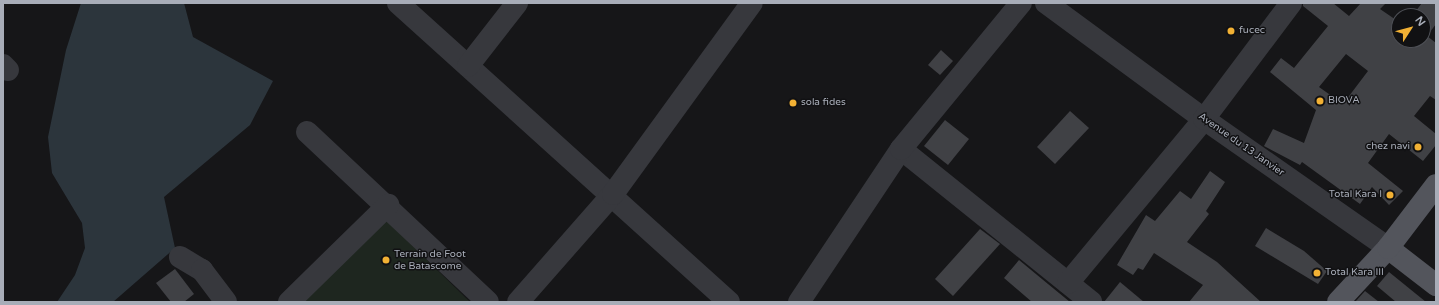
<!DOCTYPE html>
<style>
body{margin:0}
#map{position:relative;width:1439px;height:305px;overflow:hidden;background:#161618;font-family:"Varela Round",sans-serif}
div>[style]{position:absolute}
.green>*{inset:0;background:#1e261f}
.water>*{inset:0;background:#2c353c}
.building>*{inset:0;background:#404145}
.minor>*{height:22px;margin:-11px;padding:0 11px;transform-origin:11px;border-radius:11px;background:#37383d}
.major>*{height:22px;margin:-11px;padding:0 11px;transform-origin:11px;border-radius:11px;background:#53555c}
.dots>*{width:11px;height:11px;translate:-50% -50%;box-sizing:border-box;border:2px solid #111113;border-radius:50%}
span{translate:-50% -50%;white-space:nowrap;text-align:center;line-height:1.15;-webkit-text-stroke:3px #111113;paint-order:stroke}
.poi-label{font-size:10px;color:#a8adb8}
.left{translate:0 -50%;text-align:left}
.right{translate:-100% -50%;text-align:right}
.street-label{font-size:10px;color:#a8adb8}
.frame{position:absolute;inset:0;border:4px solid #a8adb8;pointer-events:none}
.north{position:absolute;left:1391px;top:8px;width:40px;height:40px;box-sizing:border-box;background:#111113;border:1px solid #4d4f55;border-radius:50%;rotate:54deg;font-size:11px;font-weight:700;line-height:16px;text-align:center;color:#a8adb8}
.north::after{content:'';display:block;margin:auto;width:14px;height:18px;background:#f2b134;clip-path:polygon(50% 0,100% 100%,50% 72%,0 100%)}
</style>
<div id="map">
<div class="green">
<div style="clip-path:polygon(385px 219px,470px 302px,303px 302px)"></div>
</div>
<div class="water">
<div style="clip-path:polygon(81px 3px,184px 3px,193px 37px,273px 81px,250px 125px,164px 197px,175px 248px,113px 302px,57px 302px,75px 275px,85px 248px,82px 223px,52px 173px,48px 137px,66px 50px)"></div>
</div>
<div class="building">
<div style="clip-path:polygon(evenodd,1303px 3px,1333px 3px,1349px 16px,1361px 3px,1386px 3px,1380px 9px,1399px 22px,1399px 40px,1423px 40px,1423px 16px,1412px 16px,1422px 3px,1436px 3px,1436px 24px,1427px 36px,1436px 43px,1436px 100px,1430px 96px,1414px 116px,1436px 134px,1436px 145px,1423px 161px,1389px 134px,1368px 163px,1403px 191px,1389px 205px,1372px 187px,1360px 204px,1302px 162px,1300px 165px,1264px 146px,1273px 129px,1304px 143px,1316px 110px,1270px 72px,1281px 58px,1294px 68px,1328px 26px,1303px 6px,1303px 3px,1346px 54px,1368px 71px,1343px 104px,1319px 87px,1346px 54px)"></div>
<div style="clip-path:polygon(941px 50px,953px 61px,940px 75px,928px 65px)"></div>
<div style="clip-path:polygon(1070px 111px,1089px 128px,1055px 164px,1037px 147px)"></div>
<div style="clip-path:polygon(945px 120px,969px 139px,948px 165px,924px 146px)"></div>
<div style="clip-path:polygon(1210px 171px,1225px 182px,1206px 211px,1209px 214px,1187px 242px,1217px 262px,1261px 302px,1189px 302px,1203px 285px,1154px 253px,1143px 270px,1138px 268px,1133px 275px,1117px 265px,1146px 215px,1155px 221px,1180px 191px,1191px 199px)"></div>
<div style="clip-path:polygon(1266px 228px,1304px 251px,1327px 271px,1318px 284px,1255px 246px)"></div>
<div style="clip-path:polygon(980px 229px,1000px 244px,953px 296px,935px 279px)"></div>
<div style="clip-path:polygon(1019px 260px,1048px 284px,1070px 302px,1032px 302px,1004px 278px)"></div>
<div style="clip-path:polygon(175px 269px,194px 294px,184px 302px,171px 302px,156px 283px)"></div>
<div style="clip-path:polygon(1389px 272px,1426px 302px,1396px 302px,1377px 286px)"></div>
<div style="clip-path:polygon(1120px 282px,1144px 302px,1104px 302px)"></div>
<div style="clip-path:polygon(1365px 291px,1379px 302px,1355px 302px)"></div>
</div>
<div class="minor">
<div style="left:398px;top:3px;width:446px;rotate:42.1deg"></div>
<div style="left:1046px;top:3px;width:196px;rotate:36.3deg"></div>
<div style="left:1204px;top:119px;width:225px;rotate:35deg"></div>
<div style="left:3px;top:65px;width:7px;rotate:45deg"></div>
<div style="left:468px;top:66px;width:80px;rotate:-52.1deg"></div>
<div style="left:307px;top:132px;width:248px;rotate:43.2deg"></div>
<div style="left:901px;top:149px;width:244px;rotate:38.8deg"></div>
<div style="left:180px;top:257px;width:26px;rotate:31deg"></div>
<div style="left:202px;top:270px;width:40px;rotate:53deg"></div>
<div style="left:1068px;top:283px;width:213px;rotate:-50.3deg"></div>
<div style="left:1204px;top:119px;width:145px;rotate:-53.1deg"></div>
<div style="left:289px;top:302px;width:139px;rotate:-44.4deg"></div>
<div style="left:518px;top:302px;width:144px;rotate:-48.7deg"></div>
<div style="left:613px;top:194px;width:236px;rotate:-54deg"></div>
<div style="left:799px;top:302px;width:184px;rotate:-56.3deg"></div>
<div style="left:901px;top:149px;width:189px;rotate:-50.6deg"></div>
</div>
<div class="major">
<div style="left:1388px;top:248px;width:61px;rotate:37.6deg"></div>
<div style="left:1338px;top:302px;width:74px;rotate:-47.2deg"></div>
<div style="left:1388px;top:248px;width:79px;rotate:-52.7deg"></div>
</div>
<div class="dots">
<div style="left:1231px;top:31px;background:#f2b134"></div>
<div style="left:1320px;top:101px;background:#f2b134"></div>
<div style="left:793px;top:103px;background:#f2b134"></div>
<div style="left:1418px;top:147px;background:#f2b134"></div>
<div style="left:1390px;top:195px;background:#f2b134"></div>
<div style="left:386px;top:260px;background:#f2b134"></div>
<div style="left:1317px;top:273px;background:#f2b134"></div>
</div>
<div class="poi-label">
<span class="left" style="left:1239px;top:31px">fucec</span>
<span class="left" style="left:1328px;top:101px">BIOVA</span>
<span class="left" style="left:801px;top:103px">sola fides</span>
<span class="right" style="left:1410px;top:147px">chez navi</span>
<span class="right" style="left:1382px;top:195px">Total Kara I</span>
<span class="left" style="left:394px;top:260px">Terrain de Foot<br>de Batascome</span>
<span class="left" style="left:1325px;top:273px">Total Kara III</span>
</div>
<div class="street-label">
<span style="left:1241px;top:145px;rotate:35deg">Avenue du 13 Janvier</span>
</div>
<div class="frame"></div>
<div class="north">N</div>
</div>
